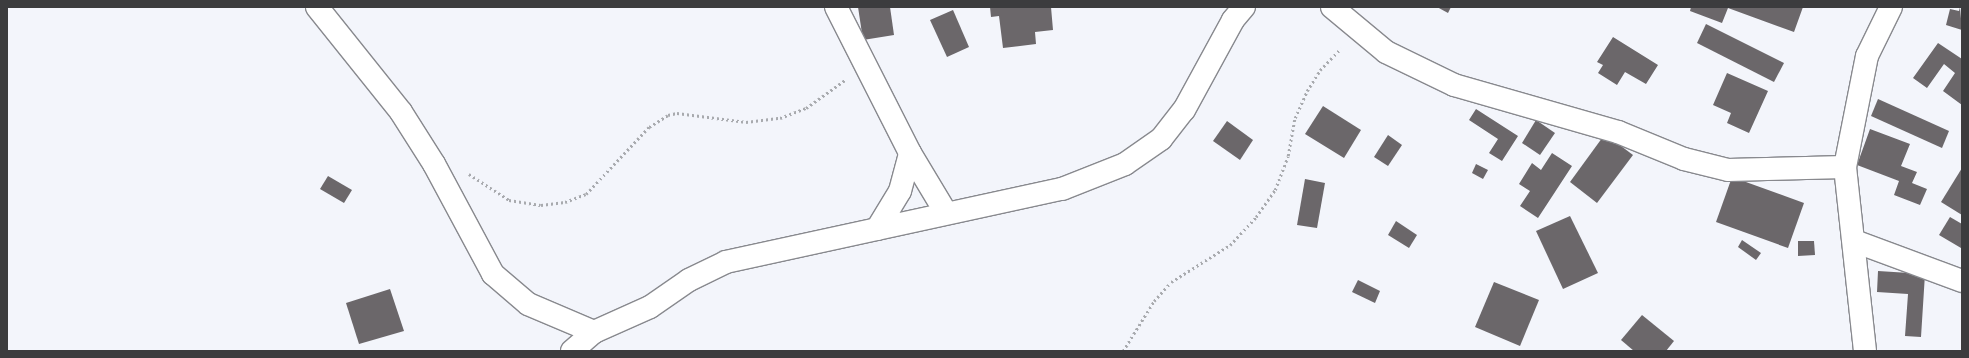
<!DOCTYPE html>
<style>
body{margin:0}
#map{position:relative;width:1969px;height:358px;overflow:hidden;background:#f3f5fb;font-family:Overpass,sans-serif}
div>[style]{position:absolute}
.building>*{inset:0;background:#6b676a}
.path>*{height:2.5px;margin-top:-1.25px;transform-origin:0;background:repeating-linear-gradient(90deg,#a8aaae 0 2px,transparent 0 5px)}
.roads{filter:drop-shadow(1px 0 #88898e) drop-shadow(-1px 0 #88898e) drop-shadow(0 1px #88898e) drop-shadow(0 -1px #88898e)}
.street>*{height:22px;margin:-11px;padding:0 11px;transform-origin:11px;border-radius:11px;background:#fff}
span{translate:-50% -50%;white-space:nowrap;text-align:center;line-height:1.15;-webkit-text-stroke:4px #fff;paint-order:stroke}
.frame{position:absolute;inset:0;border:8px solid #3c3c3e;pointer-events:none}
</style>
<div id="map">
<div class="building">
<div style="clip-path:polygon(858px 7px,890px 7px,894px 35px,863px 40px)"></div>
<div style="clip-path:polygon(990px 7px,1051px 7px,1053px 30px,1035px 32px,1036px 44px,1003px 48px,999px 16px,991px 17px)"></div>
<div style="clip-path:polygon(1437px 7px,1451px 7px,1448px 13px)"></div>
<div style="clip-path:polygon(1691px 7px,1803px 7px,1794px 32px,1728px 8px,1722px 23px,1690px 11px)"></div>
<div style="clip-path:polygon(1960px 7px,1962px 30px,1946px 25px,1950px 9px,1959px 11px)"></div>
<div style="clip-path:polygon(953px 10px,969px 47px,947px 57px,930px 20px)"></div>
<div style="clip-path:polygon(1706px 24px,1784px 63px,1774px 82px,1697px 43px)"></div>
<div style="clip-path:polygon(1613px 37px,1658px 65px,1646px 84px,1625px 72px,1617px 85px,1598px 73px,1603px 65px,1597px 62px)"></div>
<div style="clip-path:polygon(1938px 43px,1962px 59px,1962px 105px,1943px 91px,1955px 73px,1944px 64px,1927px 88px,1913px 78px)"></div>
<div style="clip-path:polygon(1727px 73px,1768px 91px,1749px 133px,1727px 123px,1731px 113px,1713px 105px)"></div>
<div style="clip-path:polygon(1878px 99px,1949px 131px,1942px 148px,1871px 116px)"></div>
<div style="clip-path:polygon(1323px 106px,1361px 130px,1344px 158px,1305px 134px)"></div>
<div style="clip-path:polygon(1476px 109px,1518px 136px,1502px 161px,1489px 153px,1498px 139px,1469px 120px)"></div>
<div style="clip-path:polygon(1536px 120px,1555px 133px,1540px 155px,1522px 143px)"></div>
<div style="clip-path:polygon(1227px 121px,1253px 140px,1240px 160px,1213px 141px)"></div>
<div style="clip-path:polygon(1870px 129px,1910px 144px,1901px 166px,1917px 172px,1912px 183px,1927px 189px,1920px 205px,1894px 195px,1899px 181px,1857px 165px)"></div>
<div style="clip-path:polygon(1605px 134px,1633px 155px,1597px 203px,1570px 182px)"></div>
<div style="clip-path:polygon(1388px 135px,1402px 145px,1388px 166px,1374px 157px)"></div>
<div style="clip-path:polygon(1552px 153px,1572px 166px,1538px 218px,1520px 206px,1530px 191px,1519px 184px,1532px 163px,1541px 170px)"></div>
<div style="clip-path:polygon(1476px 164px,1488px 170px,1483px 179px,1472px 173px)"></div>
<div style="clip-path:polygon(1962px 168px,1962px 215px,1941px 202px)"></div>
<div style="clip-path:polygon(328px 176px,352px 190px,344px 203px,320px 189px)"></div>
<div style="clip-path:polygon(1732px 177px,1804px 203px,1788px 248px,1716px 222px)"></div>
<div style="clip-path:polygon(1305px 179px,1325px 183px,1317px 228px,1297px 225px)"></div>
<div style="clip-path:polygon(1570px 216px,1598px 273px,1563px 289px,1536px 231px)"></div>
<div style="clip-path:polygon(1950px 217px,1962px 224px,1961px 248px,1939px 235px)"></div>
<div style="clip-path:polygon(1396px 221px,1417px 235px,1409px 248px,1388px 235px)"></div>
<div style="clip-path:polygon(1742px 240px,1761px 253px,1756px 260px,1738px 247px)"></div>
<div style="clip-path:polygon(1798px 241px,1814px 241px,1815px 255px,1798px 256px)"></div>
<div style="clip-path:polygon(1878px 271px,1925px 274px,1921px 337px,1905px 336px,1908px 294px,1877px 292px)"></div>
<div style="clip-path:polygon(1358px 280px,1380px 291px,1375px 303px,1352px 292px)"></div>
<div style="clip-path:polygon(1494px 282px,1539px 300px,1520px 346px,1475px 327px)"></div>
<div style="clip-path:polygon(390px 289px,404px 331px,359px 344px,346px 303px)"></div>
<div style="clip-path:polygon(1642px 315px,1674px 341px,1666px 351px,1634px 351px,1621px 340px)"></div>
</div>
<div class="path">
<div style="left:469px;top:174px;width:48px;rotate:33deg"></div>
<div style="left:509px;top:200px;width:32px;rotate:9deg"></div>
<div style="left:541px;top:205px;width:24px;rotate:-7deg"></div>
<div style="left:565px;top:202px;width:22px;rotate:-21deg"></div>
<div style="left:586px;top:194px;width:92px;rotate:-46.8deg"></div>
<div style="left:649px;top:127px;width:22px;rotate:-32deg"></div>
<div style="left:668px;top:115px;width:9px;rotate:-13deg"></div>
<div style="left:677px;top:113px;width:70px;rotate:7.4deg"></div>
<div style="left:746px;top:122px;width:34px;rotate:-7deg"></div>
<div style="left:780px;top:118px;width:28px;rotate:-21deg"></div>
<div style="left:806px;top:108px;width:48px;rotate:-35.7deg"></div>
<div style="left:1123px;top:351px;width:59px;rotate:-58.2deg"></div>
<div style="left:1154px;top:301px;width:25px;rotate:-48deg"></div>
<div style="left:1171px;top:282px;width:70px;rotate:-32.1deg"></div>
<div style="left:1230px;top:245px;width:38px;rotate:-47deg"></div>
<div style="left:1256px;top:217px;width:33px;rotate:-55deg"></div>
<div style="left:1275px;top:190px;width:36px;rotate:-69deg"></div>
<div style="left:1288px;top:156px;width:39px;rotate:-80deg"></div>
<div style="left:1295px;top:118px;width:30px;rotate:-66deg"></div>
<div style="left:1307px;top:91px;width:25px;rotate:-58deg"></div>
<div style="left:1320px;top:70px;width:30px;rotate:-46deg"></div>
</div>
<div class="roads">
<div class="street">
<div style="left:317px;top:7px;width:134px;rotate:51.3deg"></div>
<div style="left:401px;top:112px;width:62px;rotate:57.6deg"></div>
<div style="left:434px;top:164px;width:125px;rotate:61.8deg"></div>
<div style="left:493px;top:274px;width:46px;rotate:40.6deg"></div>
<div style="left:528px;top:304px;width:72px;rotate:23deg"></div>
<div style="left:836px;top:7px;width:164px;rotate:63.1deg"></div>
<div style="left:910px;top:153px;width:70px;rotate:59deg"></div>
<div style="left:1332px;top:7px;width:70px;rotate:39.8deg"></div>
<div style="left:1386px;top:52px;width:76px;rotate:25.9deg"></div>
<div style="left:1454px;top:85px;width:171px;rotate:16deg"></div>
<div style="left:1618px;top:132px;width:71px;rotate:22.2deg"></div>
<div style="left:1684px;top:159px;width:45px;rotate:14deg"></div>
<div style="left:1728px;top:170px;width:117px;rotate:-1.5deg"></div>
<div style="left:877px;top:229px;width:44px;rotate:-58.8deg"></div>
<div style="left:900px;top:191px;width:39px;rotate:-75deg"></div>
<div style="left:1854px;top:241px;width:115px;rotate:20.3deg"></div>
<div style="left:572px;top:351px;width:29px;rotate:-41deg"></div>
<div style="left:594px;top:332px;width:61px;rotate:-24.1deg"></div>
<div style="left:650px;top:307px;width:47px;rotate:-34.7deg"></div>
<div style="left:689px;top:280px;width:41px;rotate:-25.9deg"></div>
<div style="left:726px;top:262px;width:344px;rotate:-12.3deg"></div>
<div style="left:1062px;top:189px;width:68px;rotate:-21.6deg"></div>
<div style="left:1125px;top:164px;width:44px;rotate:-34.8deg"></div>
<div style="left:1161px;top:139px;width:37px;rotate:-52deg"></div>
<div style="left:1184px;top:110px;width:102px;rotate:-61.4deg"></div>
<div style="left:1233px;top:20px;width:17px;rotate:-50deg"></div>
<div style="left:1865px;top:351px;width:185px;rotate:-96.2deg"></div>
<div style="left:1845px;top:167px;width:113px;rotate:-78.8deg"></div>
<div style="left:1867px;top:56px;width:55px;rotate:-63.9deg"></div>
</div>
</div>
<div class="frame"></div>
</div>
